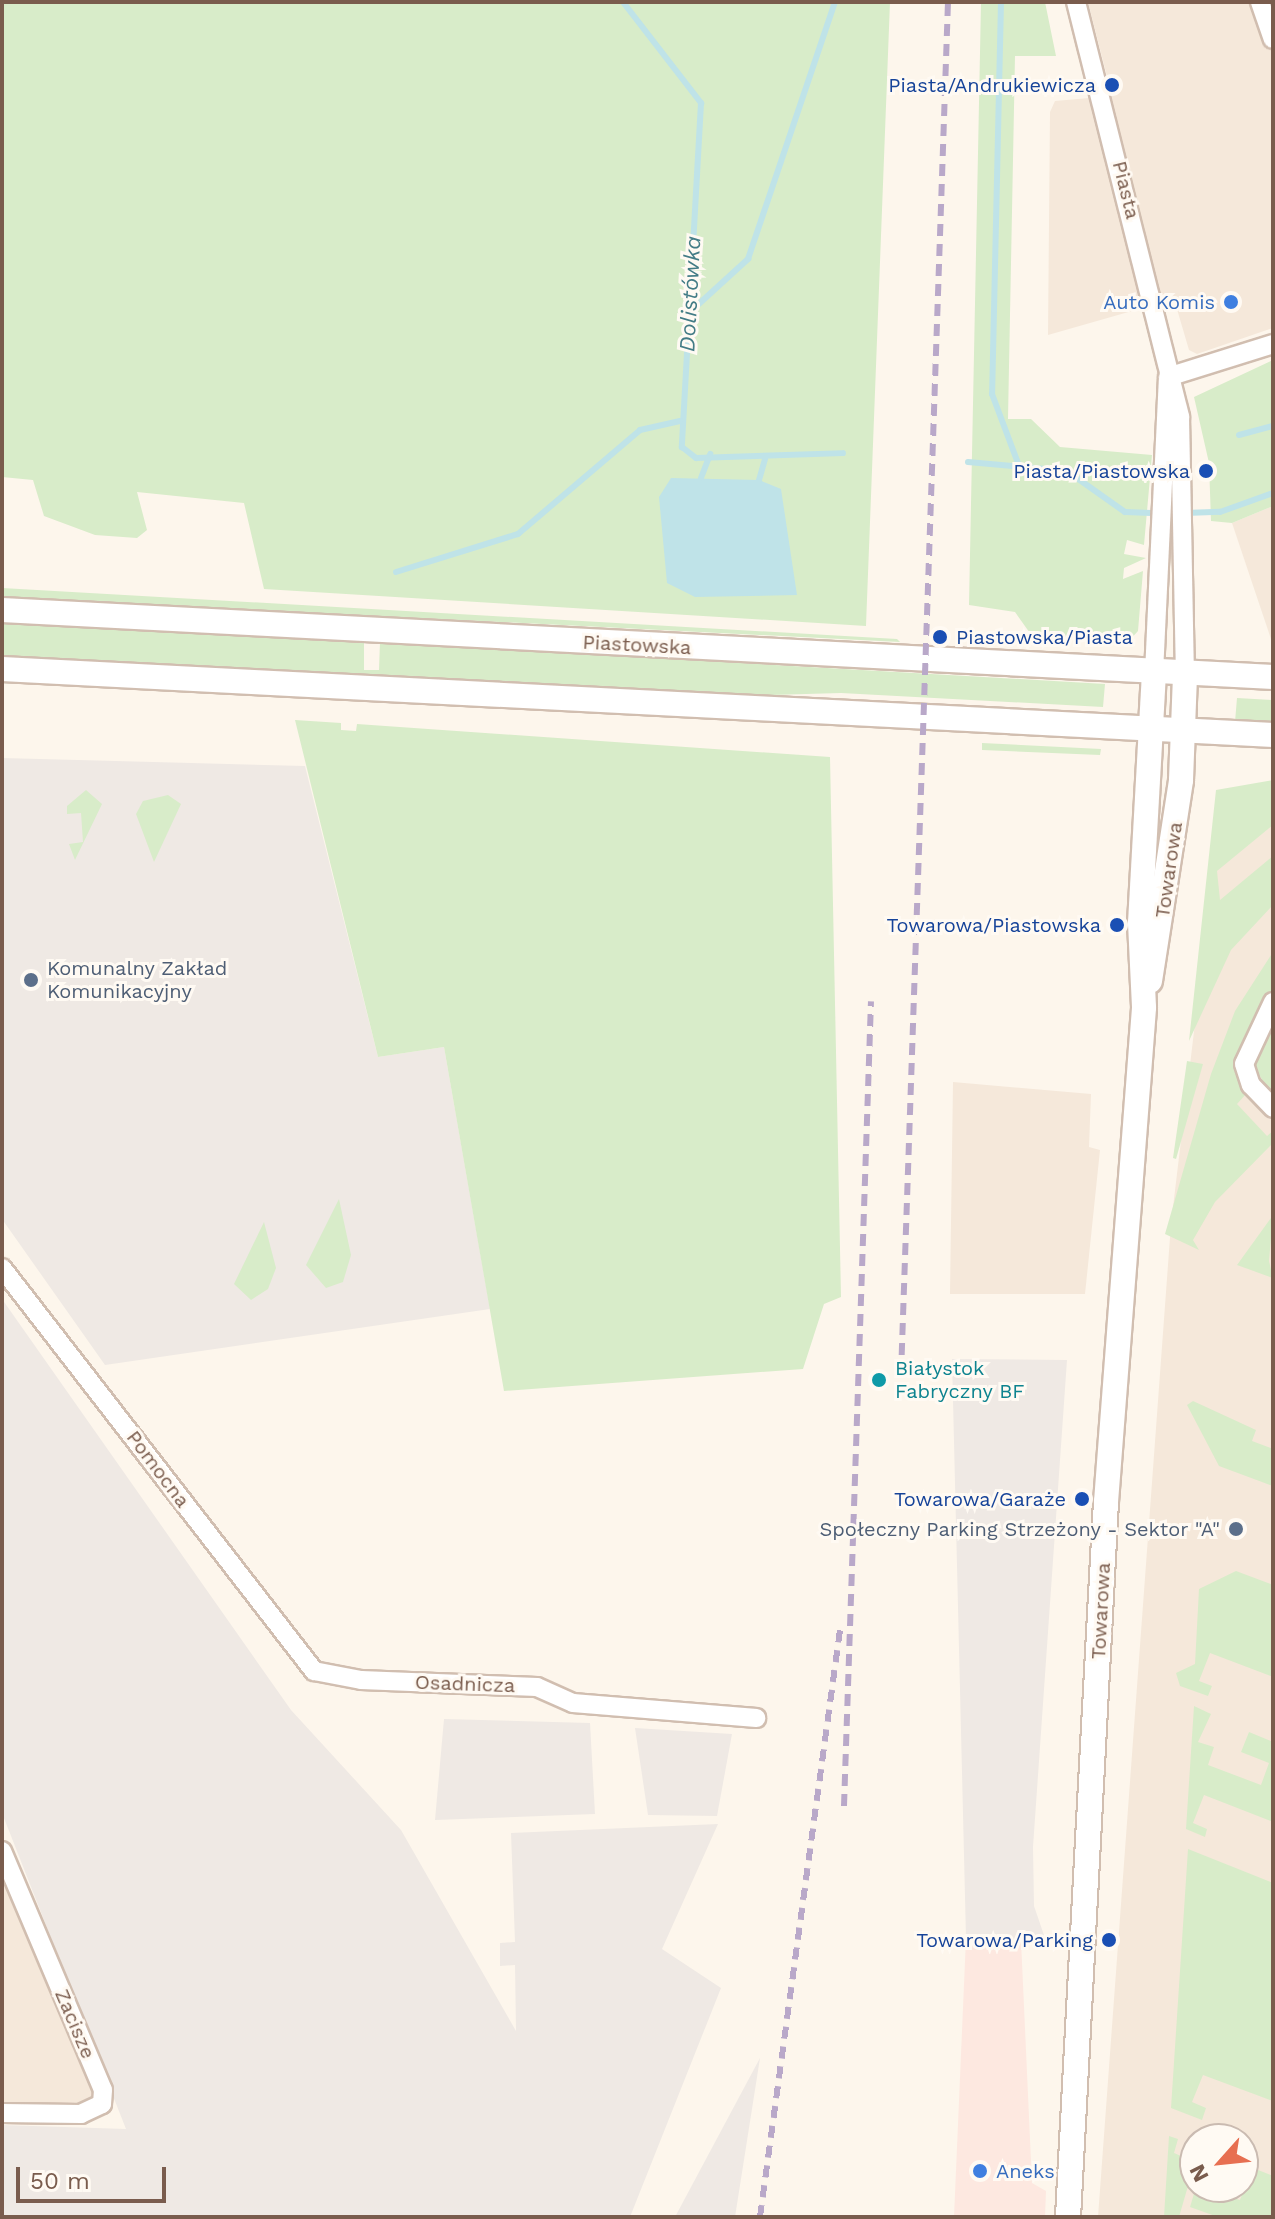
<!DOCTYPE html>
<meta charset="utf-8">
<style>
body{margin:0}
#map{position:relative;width:1275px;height:2219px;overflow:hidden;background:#fdf6ec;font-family:"Work Sans",sans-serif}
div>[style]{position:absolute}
.residential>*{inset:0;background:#f5e8da}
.commercial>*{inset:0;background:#fde8e0}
.industrial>*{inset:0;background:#efe9e4}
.green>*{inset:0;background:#d8ecc9}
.water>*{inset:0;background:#bfe3e8}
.stream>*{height:6px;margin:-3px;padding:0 3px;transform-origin:3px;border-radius:3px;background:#bfe3e8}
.roads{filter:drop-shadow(2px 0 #d1beb0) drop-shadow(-2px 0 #d1beb0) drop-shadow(0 2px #d1beb0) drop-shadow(0 -2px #d1beb0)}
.minor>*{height:18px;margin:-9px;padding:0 9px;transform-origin:9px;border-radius:9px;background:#fff}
.secondary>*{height:24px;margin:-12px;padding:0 12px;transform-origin:12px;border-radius:12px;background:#fff}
.rail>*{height:6px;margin-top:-3px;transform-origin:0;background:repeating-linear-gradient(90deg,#b9a8c9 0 12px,transparent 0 20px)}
.dots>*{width:22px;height:22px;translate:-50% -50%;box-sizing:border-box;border:4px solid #fffaf3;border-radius:50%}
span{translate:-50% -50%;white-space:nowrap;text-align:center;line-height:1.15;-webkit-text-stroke:6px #fffaf3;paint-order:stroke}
.transit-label{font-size:20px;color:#164399}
.right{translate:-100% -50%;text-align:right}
.left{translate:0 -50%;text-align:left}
.street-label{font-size:20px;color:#7a5c4d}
.shop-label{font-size:20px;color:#366cbe}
.service-label{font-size:20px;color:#4e5e75}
.culture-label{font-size:20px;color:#0d838f}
.water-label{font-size:22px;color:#437c86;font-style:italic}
.frame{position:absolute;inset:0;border:4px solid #7a5c4d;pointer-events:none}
.north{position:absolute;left:1179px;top:2123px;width:80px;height:80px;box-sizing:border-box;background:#fffaf3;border:2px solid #cabbb1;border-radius:50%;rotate:243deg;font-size:22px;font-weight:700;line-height:32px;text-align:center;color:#7a5c4d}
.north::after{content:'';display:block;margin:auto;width:28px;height:36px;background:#e76f51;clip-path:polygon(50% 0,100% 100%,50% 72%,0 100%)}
.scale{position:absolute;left:16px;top:2167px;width:150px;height:36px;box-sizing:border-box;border:4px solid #7a5c4d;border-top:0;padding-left:10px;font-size:24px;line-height:28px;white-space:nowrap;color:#7a5c4d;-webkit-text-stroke:6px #fffaf3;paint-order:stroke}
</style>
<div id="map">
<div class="residential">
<div style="clip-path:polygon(1088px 2px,1273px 2px,1273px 328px,1197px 354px,1189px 350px,1174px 299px,1048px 335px,1050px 112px,1055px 101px,1112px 96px)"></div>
<div style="clip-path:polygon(1273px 506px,1273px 645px,1232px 523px)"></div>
<div style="clip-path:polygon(evenodd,1273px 781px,1273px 2217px,1098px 2217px,1171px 1224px,1222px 797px,1273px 781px,1195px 2139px,1243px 2139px,1243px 2187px,1195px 2187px,1195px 2139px)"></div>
<div style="clip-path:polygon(953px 1082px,1091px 1094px,1089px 1147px,1100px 1150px,1085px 1294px,950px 1294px)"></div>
<div style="clip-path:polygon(2px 1867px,92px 2086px,92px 2098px,78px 2107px,2px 2103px)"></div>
</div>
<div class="commercial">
<div style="clip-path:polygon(966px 1938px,1021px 1940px,1032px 2183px,1046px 2191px,1045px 2217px,954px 2217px)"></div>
</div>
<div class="industrial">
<div style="clip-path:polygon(2px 758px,305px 766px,378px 1057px,444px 1047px,490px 1309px,105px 1365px,2px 1219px)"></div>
<div style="clip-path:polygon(2px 1299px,291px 1710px,401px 1830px,516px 2031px,515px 1965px,500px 1966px,500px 1943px,515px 1942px,511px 1833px,718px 1824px,662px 1949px,721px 1988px,630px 2217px,2px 2217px,2px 2125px,126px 2129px,2px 1813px)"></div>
<div style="clip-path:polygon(952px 1359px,1067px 1360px,1033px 1847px,1034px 1906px,1046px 1941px,966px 1938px)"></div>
<div style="clip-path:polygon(444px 1719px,590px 1723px,595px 1814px,435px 1820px)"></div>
<div style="clip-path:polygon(635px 1728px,732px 1734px,717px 1816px,648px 1815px)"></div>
<div style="clip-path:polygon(760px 2058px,735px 2217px,675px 2217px)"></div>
</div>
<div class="green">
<div style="clip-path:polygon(2px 2px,890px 2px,866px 626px,264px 589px,244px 503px,137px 492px,147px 530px,137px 538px,95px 535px,44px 516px,33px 480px,2px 477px)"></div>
<div style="clip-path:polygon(981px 2px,1045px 2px,1056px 56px,1015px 56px,1008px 419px,1031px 419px,1060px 447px,1152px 455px,1144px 545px,1127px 540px,1124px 554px,1146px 558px,1124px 568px,1123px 579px,1143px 571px,1138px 631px,1127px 643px,1032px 636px,1015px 612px,969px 605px)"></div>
<div style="clip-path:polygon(1273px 360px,1273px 506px,1232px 523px,1211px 521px,1209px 463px,1194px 397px)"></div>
<div style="clip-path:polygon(2px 588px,897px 639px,900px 642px,2px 597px)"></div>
<div style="clip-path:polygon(2px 621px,364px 641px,364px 670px,379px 670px,380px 642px,1105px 684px,1103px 707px,841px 693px,738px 696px,2px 656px)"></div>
<div style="clip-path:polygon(1237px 698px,1273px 700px,1273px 724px,1235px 722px)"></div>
<div style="clip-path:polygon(295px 720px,341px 723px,341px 730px,356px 731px,357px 724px,830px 757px,841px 1297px,824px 1304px,803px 1369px,504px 1391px,444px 1047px,378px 1057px)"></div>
<div style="clip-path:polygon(982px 743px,1101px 749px,1100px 755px,982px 750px)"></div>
<div style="clip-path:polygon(1273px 780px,1273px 825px,1217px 871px,1220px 900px,1273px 856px,1273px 905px,1231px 950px,1189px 1041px,1216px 790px)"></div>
<div style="clip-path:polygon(86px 790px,102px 804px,75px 860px,69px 844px,83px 842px,81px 813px,67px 814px,67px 806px)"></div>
<div style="clip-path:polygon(168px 795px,181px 804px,154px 862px,136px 814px,143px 801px)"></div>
<div style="clip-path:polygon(1273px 952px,1273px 989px,1236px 1068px,1247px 1093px,1237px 1104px,1267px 1136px,1273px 1131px,1273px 1143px,1215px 1202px,1193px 1240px,1199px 1250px,1165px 1234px,1211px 1074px,1235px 1011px)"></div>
<div style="clip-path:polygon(1273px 1022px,1273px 1097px,1253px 1065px)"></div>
<div style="clip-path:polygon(1187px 1061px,1203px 1064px,1176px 1159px,1173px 1158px)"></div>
<div style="clip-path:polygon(339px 1199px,351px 1255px,343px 1282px,326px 1288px,306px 1265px)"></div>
<div style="clip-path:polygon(1273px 1215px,1269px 1261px,1273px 1278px,1237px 1265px)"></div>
<div style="clip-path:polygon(264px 1222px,276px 1268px,268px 1289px,251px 1300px,234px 1284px)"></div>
<div style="clip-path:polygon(1193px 1401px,1256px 1430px,1252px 1441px,1273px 1449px,1273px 1486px,1219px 1466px,1187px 1405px)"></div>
<div style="clip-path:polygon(1236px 1571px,1273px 1585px,1273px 1677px,1210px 1653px,1199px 1681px,1212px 1686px,1208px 1696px,1180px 1686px,1176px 1673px,1195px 1664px,1199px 1589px)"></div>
<div style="clip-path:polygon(1194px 1706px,1211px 1714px,1198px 1742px,1214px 1747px,1208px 1765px,1261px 1785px,1269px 1763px,1241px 1752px,1249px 1732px,1273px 1742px,1273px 1822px,1204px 1795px,1193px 1823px,1207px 1829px,1205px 1837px,1186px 1829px)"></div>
<div style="clip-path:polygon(1188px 1849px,1273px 1883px,1273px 2101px,1203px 2075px,1192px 2102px,1206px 2108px,1202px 2120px,1171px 2108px)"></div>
<div style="clip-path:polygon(1169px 2136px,1178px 2139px,1174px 2153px,1195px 2162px,1179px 2217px,1164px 2217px)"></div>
<div style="clip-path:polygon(1243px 2164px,1273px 2176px,1273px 2217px,1218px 2217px,1190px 2207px,1196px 2187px,1240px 2200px,1248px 2178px)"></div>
</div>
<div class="water">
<div style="clip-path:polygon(671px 478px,759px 480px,781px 489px,797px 595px,695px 597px,667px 583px,659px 497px)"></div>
</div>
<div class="stream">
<div style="left:623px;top:2px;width:128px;rotate:52.3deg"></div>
<div style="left:701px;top:103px;width:345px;rotate:93.2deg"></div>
<div style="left:682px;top:447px;width:18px;rotate:38deg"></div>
<div style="left:696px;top:458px;width:147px;rotate:-1.9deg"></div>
<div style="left:1001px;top:2px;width:392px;rotate:91.3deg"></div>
<div style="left:992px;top:394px;width:74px;rotate:69.4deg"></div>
<div style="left:690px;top:312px;width:79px;rotate:-42.4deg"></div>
<div style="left:748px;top:259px;width:271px;rotate:-71.3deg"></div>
<div style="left:1239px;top:435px;width:35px;rotate:-15deg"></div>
<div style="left:968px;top:462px;width:99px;rotate:5.2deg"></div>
<div style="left:1067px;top:471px;width:71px;rotate:35.3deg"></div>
<div style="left:1125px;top:512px;width:33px;rotate:2deg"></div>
<div style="left:701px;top:478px;width:26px;rotate:-69deg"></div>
<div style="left:759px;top:480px;width:25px;rotate:-74deg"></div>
<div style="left:1185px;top:513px;width:35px;rotate:-2deg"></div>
<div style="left:1220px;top:512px;width:56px;rotate:-19.7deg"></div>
<div style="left:396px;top:572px;width:128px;rotate:-17.3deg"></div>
<div style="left:518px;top:534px;width:160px;rotate:-40.4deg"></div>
<div style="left:640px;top:430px;width:41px;rotate:-12.7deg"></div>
</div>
<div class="roads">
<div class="minor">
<div style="left:1076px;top:2px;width:428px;rotate:75.9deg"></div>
<div style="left:1180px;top:417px;width:257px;rotate:88.9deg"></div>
<div style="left:1260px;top:2px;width:39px;rotate:71deg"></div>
<div style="left:1168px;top:377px;width:110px;rotate:-17.4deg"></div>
<div style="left:1154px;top:673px;width:293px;rotate:-87.3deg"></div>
<div style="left:1273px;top:1002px;width:68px;rotate:115.1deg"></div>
<div style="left:1244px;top:1064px;width:22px;rotate:72deg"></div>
<div style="left:1251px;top:1085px;width:32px;rotate:46deg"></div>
<div style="left:2px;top:1268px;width:510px;rotate:52.25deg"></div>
<div style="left:314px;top:1671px;width:48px;rotate:10.8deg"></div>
<div style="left:361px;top:1680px;width:176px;rotate:2.3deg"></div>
<div style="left:537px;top:1687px;width:39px;rotate:24deg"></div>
<div style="left:573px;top:1703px;width:184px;rotate:4.7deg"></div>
<div style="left:2px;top:1851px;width:259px;rotate:67.1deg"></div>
<div style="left:103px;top:2090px;width:14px;rotate:94deg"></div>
<div style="left:102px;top:2104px;width:23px;rotate:155deg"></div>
<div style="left:81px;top:2114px;width:79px;rotate:-179.3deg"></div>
</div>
<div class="secondary">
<div style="left:2px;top:610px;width:1273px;rotate:3.02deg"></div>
<div style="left:2px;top:669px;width:1273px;rotate:2.97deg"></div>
<div style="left:1150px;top:981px;width:203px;rotate:-81.2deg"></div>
<div style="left:1181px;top:780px;width:106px;rotate:-87.8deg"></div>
<div style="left:1068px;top:2217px;width:716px;rotate:-86.96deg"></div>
<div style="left:1106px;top:1502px;width:496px;rotate:-85.6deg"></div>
<div style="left:1144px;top:1007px;width:84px;rotate:-92.7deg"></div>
<div style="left:1140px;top:923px;width:250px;rotate:-86.8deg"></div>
</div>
</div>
<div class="rail">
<div style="left:901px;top:1375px;width:1374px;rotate:-88.04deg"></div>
<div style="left:844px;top:1806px;width:805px;rotate:-88.08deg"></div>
<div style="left:760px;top:2217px;width:592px;rotate:-82.24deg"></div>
</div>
<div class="dots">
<div style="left:1112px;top:85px;background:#1a4fb4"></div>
<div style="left:1231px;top:302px;background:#3f7fe0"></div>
<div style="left:1206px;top:471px;background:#1a4fb4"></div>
<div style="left:940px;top:637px;background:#1a4fb4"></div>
<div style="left:1117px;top:925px;background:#1a4fb4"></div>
<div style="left:31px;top:980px;background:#5c6f8a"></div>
<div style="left:879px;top:1380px;background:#0f9aa8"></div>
<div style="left:1082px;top:1499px;background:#1a4fb4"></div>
<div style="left:1236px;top:1529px;background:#5c6f8a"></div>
<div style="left:1109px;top:1940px;background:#1a4fb4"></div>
<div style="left:980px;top:2171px;background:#3f7fe0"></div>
</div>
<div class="transit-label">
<span class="right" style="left:1096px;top:85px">Piasta/Andrukiewicza</span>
<span class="right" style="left:1190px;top:471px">Piasta/Piastowska</span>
<span class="left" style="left:956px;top:637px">Piastowska/Piasta</span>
<span class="right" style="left:1101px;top:925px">Towarowa/Piastowska</span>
<span class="right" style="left:1066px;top:1499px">Towarowa/Garaże</span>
<span class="right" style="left:1093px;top:1940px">Towarowa/Parking</span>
</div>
<div class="street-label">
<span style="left:1126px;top:190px;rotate:76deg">Piasta</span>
<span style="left:637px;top:645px;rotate:3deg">Piastowska</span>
<span style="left:1169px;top:870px;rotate:-82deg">Towarowa</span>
<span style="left:158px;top:1469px;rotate:53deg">Pomocna</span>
<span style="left:1101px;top:1611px;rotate:-87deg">Towarowa</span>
<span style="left:465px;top:1684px;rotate:2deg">Osadnicza</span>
<span style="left:75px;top:2024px;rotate:67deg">Zacisze</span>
</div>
<div class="shop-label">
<span class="right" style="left:1215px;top:302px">Auto Komis</span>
<span class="left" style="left:996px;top:2171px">Aneks</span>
</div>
<div class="service-label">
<span class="left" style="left:47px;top:980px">Komunalny Zakład<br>Komunikacyjny</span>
<span class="right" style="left:1220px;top:1529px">Społeczny Parking Strzeżony - Sektor "A"</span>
</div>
<div class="culture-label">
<span class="left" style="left:895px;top:1380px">Białystok<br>Fabryczny BF</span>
</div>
<div class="water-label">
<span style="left:690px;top:294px;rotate:-87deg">Dolistówka</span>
</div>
<div class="frame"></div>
<div class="north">N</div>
<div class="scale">50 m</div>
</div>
